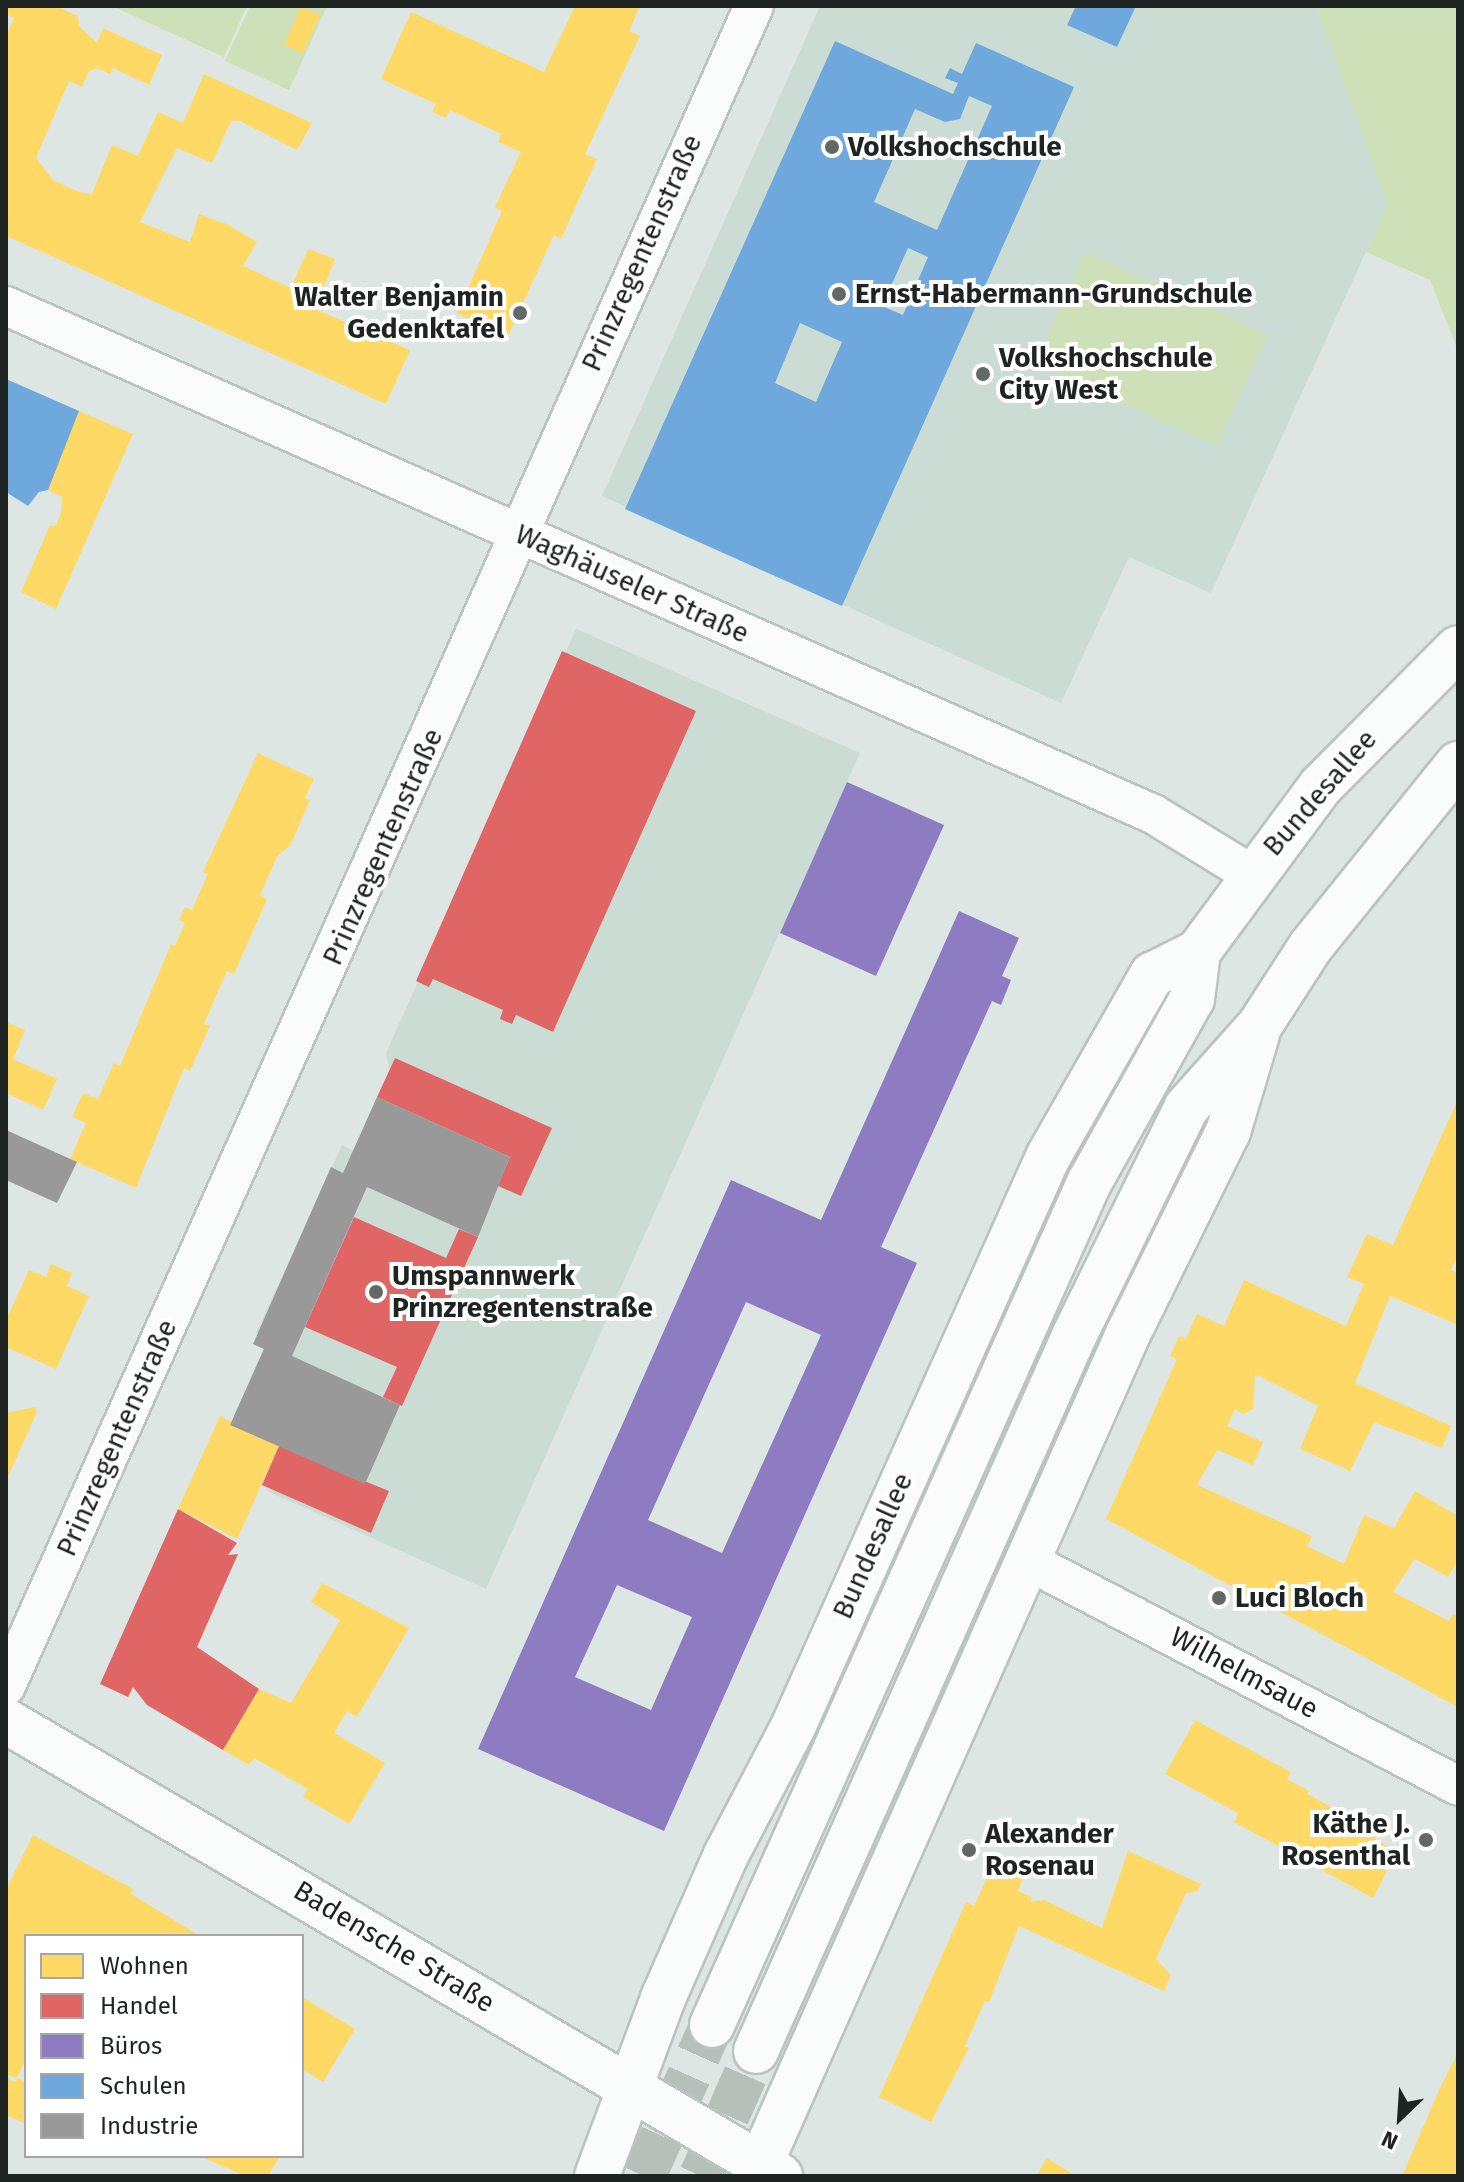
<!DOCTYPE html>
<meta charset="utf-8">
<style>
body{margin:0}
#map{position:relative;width:1464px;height:2182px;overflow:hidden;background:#dde6e2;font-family:"Fira Sans",sans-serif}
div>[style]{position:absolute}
.built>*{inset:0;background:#cbdcd5}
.green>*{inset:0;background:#cde0b7}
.homes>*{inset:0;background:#ffd966}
.shops>*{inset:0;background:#e06666}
.offices>*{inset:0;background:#8e7cc3}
.schools>*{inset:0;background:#6fa8dc}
.industry>*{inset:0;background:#999}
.secondary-tunnel>*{height:44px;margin-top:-22px;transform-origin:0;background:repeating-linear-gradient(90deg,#b7bfbb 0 44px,transparent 0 66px)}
.roads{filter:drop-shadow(2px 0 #bbc3c0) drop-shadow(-2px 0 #bbc3c0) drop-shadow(0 2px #bbc3c0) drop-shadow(0 -2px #bbc3c0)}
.minor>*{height:38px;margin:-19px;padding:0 19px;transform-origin:19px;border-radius:19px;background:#fafbfb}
.tertiary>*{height:44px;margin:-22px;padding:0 22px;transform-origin:22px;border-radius:22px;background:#fafbfb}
.secondary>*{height:44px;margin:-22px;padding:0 22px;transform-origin:22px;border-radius:22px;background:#fafbfb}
.dots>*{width:22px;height:22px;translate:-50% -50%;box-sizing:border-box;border:4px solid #fff;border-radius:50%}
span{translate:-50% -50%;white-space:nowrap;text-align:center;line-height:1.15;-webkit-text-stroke:8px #fff;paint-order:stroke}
.poi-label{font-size:28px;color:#1e2421;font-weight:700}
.left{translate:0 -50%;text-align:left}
.right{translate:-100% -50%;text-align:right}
.street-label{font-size:28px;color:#1e2421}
.frame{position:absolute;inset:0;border:8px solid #1e2421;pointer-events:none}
.legend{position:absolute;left:24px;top:1934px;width:280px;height:224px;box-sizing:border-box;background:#fff;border:2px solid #a5a7a6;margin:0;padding:10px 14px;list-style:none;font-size:24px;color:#1e2421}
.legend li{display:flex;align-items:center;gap:16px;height:40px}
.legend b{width:40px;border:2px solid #a5a7a6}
.north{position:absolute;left:1360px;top:2078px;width:80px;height:80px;-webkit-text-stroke:6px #fff;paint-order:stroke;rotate:205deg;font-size:22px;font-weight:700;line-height:32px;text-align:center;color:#1e2421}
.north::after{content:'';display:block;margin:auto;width:28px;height:36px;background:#1e2421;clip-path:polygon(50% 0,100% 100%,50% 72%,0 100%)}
</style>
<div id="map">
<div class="built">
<div style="clip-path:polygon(820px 6px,1316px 6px,1388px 203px,1211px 593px,1129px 557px,1061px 703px,602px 496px)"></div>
<div style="clip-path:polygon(576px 629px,860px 753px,486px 1589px,267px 1491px,290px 1440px,234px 1415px,268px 1339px,256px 1333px,342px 1145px,354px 1151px,390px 1074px,386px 1053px)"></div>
</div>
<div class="green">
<div style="clip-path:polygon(112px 6px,247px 6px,224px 57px)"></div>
<div style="clip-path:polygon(250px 6px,327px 6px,289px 90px,225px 61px)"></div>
<div style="clip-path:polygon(1316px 6px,1458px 6px,1458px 351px,1430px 280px,1366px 252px,1387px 203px)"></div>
<div style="clip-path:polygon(1085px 252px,1267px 334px,1217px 446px,1035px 364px)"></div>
</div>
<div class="homes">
<div style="clip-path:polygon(6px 6px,55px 6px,78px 16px,79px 26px,97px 43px,103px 28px,162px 55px,149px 85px,113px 68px,110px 74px,96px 68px,89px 71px,82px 87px,69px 81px,36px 158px,53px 180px,79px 192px,92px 194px,112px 145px,138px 156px,158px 112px,183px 123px,204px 74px,312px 123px,297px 150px,240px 121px,231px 121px,212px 163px,177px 148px,140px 222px,190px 242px,199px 214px,229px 225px,257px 242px,243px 266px,291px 288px,308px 249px,335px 259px,315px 309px,410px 350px,386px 404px,6px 236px,6px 36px,14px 18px,6px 14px)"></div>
<div style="clip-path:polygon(575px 6px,640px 6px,629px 31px,640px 36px,585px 154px,597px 159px,561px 239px,554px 235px,508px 336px,457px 313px,502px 211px,495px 207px,521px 152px,498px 142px,501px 134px,450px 110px,446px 118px,432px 112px,436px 104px,381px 79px,411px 12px,544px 72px)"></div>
<div style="clip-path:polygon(301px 7px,320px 15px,303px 53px,284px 45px)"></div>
<div style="clip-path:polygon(79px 411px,133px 434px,56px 609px,21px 592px,50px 525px,56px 526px,61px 512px,62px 497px,48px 490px,50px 476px)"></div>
<div style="clip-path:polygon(258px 753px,314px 779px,305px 798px,310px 800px,290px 846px,278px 855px,260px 895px,267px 899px,234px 974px,227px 971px,204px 1024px,210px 1026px,190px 1071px,184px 1068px,136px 1188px,70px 1159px,86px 1123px,72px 1117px,83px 1093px,98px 1099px,114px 1063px,120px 1066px,171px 944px,175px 946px,185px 923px,179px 920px,185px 907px,192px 910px,208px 874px,203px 872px)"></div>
<div style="clip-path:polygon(6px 1022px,25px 1030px,13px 1059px,57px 1079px,43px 1110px,6px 1093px)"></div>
<div style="clip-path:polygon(1458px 1099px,1458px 1254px,1451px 1270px,1458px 1273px,1458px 1325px,1390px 1296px,1355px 1383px,1451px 1426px,1442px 1448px,1374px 1422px,1350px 1471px,1300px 1449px,1318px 1406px,1255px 1374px,1253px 1409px,1243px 1414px,1235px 1409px,1227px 1426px,1263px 1442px,1253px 1465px,1217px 1450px,1197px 1485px,1312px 1536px,1307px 1546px,1344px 1564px,1364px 1515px,1394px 1528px,1415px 1491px,1458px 1516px,1458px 1560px,1448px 1577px,1415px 1559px,1393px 1592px,1449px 1621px,1453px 1614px,1458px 1616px,1458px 1707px,1106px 1519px,1177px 1359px,1170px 1356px,1179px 1336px,1186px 1339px,1197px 1314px,1224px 1326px,1244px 1280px,1346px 1326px,1364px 1284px,1347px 1277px,1367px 1234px,1393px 1245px)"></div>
<div style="clip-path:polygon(51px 1264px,72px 1273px,67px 1286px,89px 1296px,56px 1369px,6px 1347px,6px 1320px,29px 1270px,46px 1277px)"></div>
<div style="clip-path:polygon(35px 1407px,37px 1412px,6px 1481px,6px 1413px)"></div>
<div style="clip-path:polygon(220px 1416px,279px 1446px,237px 1539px,178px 1509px)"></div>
<div style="clip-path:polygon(322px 1583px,409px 1628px,357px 1717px,347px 1711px,334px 1733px,385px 1763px,349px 1824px,303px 1797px,308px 1789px,254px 1758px,249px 1765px,223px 1750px,259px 1689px,291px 1703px,340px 1620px,311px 1602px)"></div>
<div style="clip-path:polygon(1195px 1720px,1291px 1772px,1287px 1779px,1309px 1791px,1307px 1794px,1379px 1833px,1375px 1839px,1386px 1845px,1376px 1865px,1387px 1871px,1373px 1898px,1234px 1822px,1238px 1813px,1165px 1774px)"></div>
<div style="clip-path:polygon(33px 1835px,133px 1889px,131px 1894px,200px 1936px,26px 1936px,26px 2059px,17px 2078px,26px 2082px,26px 2124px,6px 2115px,6px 2078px,15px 2082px,17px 2078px,6px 2074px,6px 1890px)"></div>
<div style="clip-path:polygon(1128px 1851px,1201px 1884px,1198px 1891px,1186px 1893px,1156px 1959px,1171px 1975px,1164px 1991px,1019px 1926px,989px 2002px,985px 2001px,965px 2046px,969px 2048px,931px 2122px,879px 2097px,966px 1902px,974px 1906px,994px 1862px,1024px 1876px,1018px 1891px,1032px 1897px,1030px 1902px,1044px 1900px,1102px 1928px)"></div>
<div style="clip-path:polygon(302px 1997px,355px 2029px,323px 2082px,302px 2069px)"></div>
<div style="clip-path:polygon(1458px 2052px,1458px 2176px,1402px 2176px,1439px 2090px)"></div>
<div style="clip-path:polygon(200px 2156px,280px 2156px,268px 2176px,245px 2176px)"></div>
<div style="clip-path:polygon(1047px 2158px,1076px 2176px,1036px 2176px)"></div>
</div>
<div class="shops">
<div style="clip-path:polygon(562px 651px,696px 711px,553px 1032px,516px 1015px,512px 1024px,500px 1019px,503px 1010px,433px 979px,429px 987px,416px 981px)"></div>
<div style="clip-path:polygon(395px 1058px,552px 1128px,521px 1196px,498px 1186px,510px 1157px,377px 1097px)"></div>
<div style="clip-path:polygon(354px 1217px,446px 1258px,459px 1229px,478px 1237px,402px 1406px,383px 1397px,397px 1367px,305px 1327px)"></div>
<div style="clip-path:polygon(279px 1446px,389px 1491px,371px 1533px,262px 1485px)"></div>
<div style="clip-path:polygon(178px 1509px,237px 1543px,228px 1555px,238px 1554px,197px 1647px,259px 1689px,223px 1750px,147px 1705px,133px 1687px,128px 1697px,100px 1684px)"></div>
</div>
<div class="offices">
<div style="clip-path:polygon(847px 782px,944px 825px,876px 976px,780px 933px)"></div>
<div style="clip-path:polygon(evenodd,959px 911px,1019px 938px,1002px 976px,1011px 980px,1001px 1005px,992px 1001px,881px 1247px,917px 1263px,664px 1831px,478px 1749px,731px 1180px,821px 1220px,959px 911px,746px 1302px,821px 1335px,722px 1553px,648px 1520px,746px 1302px,959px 911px,617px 1585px,692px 1617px,651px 1710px,575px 1677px,617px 1585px)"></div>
</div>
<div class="schools">
<div style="clip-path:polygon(1076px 6px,1136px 6px,1117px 47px,1067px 25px)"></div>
<div style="clip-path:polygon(evenodd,835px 41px,953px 94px,958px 83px,945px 78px,950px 68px,962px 74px,976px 43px,1074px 87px,842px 606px,625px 509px,835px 41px,969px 96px,992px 106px,937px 230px,874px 202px,915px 109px,945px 122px,960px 119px,969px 96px,835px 41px,908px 248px,928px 257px,903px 315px,882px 306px,908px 248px,835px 41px,800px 323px,842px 342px,816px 402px,775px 383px,800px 323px)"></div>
<div style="clip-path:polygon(6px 379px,79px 411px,48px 490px,39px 492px,28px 506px,6px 492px)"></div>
</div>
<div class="industry">
<div style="clip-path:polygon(377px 1097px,510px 1157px,478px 1237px,367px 1187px,292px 1356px,400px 1405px,365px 1484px,230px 1425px,264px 1349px,253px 1344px,331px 1167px,343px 1173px)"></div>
<div style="clip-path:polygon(6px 1130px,77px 1162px,57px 1203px,6px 1180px)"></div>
</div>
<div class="secondary-tunnel">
<div style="left:644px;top:2176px;width:166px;rotate:-65.8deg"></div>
<div style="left:701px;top:2176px;width:137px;rotate:-66.3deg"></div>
</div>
<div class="roads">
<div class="minor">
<div style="left:6px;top:306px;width:1254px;rotate:23.89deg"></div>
<div style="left:1153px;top:814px;width:115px;rotate:31.5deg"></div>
<div style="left:1028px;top:1561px;width:485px;rotate:27.6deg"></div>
<div style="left:6px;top:1686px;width:1839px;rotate:-66deg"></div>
</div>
<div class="tertiary">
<div style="left:6px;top:1721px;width:898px;rotate:30.45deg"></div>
</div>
<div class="secondary">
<div style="left:712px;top:2025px;width:923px;rotate:-65.88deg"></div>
<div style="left:1089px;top:1183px;width:211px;rotate:-60.8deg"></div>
<div style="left:1192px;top:999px;width:47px;rotate:-82.7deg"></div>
<div style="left:1198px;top:952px;width:207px;rotate:-53.5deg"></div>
<div style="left:1321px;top:786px;width:194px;rotate:-45.2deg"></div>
<div style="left:756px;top:2051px;width:783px;rotate:-66.02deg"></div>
<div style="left:1074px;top:1336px;width:254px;rotate:-63.8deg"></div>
<div style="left:1186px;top:1108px;width:111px;rotate:-48.3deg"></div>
<div style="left:1260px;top:1025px;width:94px;rotate:-57.2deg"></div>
<div style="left:1311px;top:946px;width:234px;rotate:-51.1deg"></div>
<div style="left:597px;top:2176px;width:192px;rotate:-69.6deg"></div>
<div style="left:664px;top:1996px;width:154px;rotate:-66.3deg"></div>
<div style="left:726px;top:1855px;width:144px;rotate:-62.4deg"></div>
<div style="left:793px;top:1727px;width:624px;rotate:-65.9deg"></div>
<div style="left:1048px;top:1157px;width:210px;rotate:-60.3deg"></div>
<div style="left:1152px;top:975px;width:51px;rotate:-26.6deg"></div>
<div style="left:755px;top:2176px;width:921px;rotate:-66.11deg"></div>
<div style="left:1128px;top:1334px;width:225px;rotate:-63.7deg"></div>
<div style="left:1228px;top:1132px;width:101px;rotate:-73.4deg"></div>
</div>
</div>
<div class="dots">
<div style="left:832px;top:147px;background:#616865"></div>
<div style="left:839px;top:294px;background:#616865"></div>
<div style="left:520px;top:313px;background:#616865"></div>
<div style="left:983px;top:374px;background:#616865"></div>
<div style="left:376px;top:1292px;background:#616865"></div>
<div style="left:1219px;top:1598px;background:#616865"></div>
<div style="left:1426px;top:1840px;background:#616865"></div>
<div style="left:969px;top:1850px;background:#616865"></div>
</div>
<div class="poi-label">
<span class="left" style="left:848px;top:147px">Volkshochschule</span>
<span class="left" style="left:855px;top:294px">Ernst-Habermann-Grundschule</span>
<span class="right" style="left:504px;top:313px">Walter Benjamin<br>Gedenktafel</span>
<span class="left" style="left:999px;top:374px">Volkshochschule<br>City West</span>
<span class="left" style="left:392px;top:1292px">Umspannwerk<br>Prinzregentenstraße</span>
<span class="left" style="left:1235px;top:1598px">Luci Bloch</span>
<span class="right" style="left:1410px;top:1840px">Käthe J.<br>Rosenthal</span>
<span class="left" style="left:985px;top:1850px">Alexander<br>Rosenau</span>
</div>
<div class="street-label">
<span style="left:642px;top:253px;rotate:-66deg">Prinzregentenstraße</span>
<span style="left:632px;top:584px;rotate:24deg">Waghäuseler Straße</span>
<span style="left:1320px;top:793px;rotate:-49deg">Bundesallee</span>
<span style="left:383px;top:847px;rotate:-66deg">Prinzregentenstraße</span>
<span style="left:117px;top:1438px;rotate:-66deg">Prinzregentenstraße</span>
<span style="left:873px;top:1546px;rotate:-66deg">Bundesallee</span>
<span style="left:1244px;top:1673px;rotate:28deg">Wilhelmsaue</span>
<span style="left:394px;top:1947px;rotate:31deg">Badensche Straße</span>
</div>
<div class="frame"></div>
<ul class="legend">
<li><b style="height:22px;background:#ffd966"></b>Wohnen</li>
<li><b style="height:22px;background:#e06666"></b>Handel</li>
<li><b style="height:22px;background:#8e7cc3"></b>Büros</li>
<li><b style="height:22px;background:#6fa8dc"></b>Schulen</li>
<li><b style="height:22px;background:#999"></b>Industrie</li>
</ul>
<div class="north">N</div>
</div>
